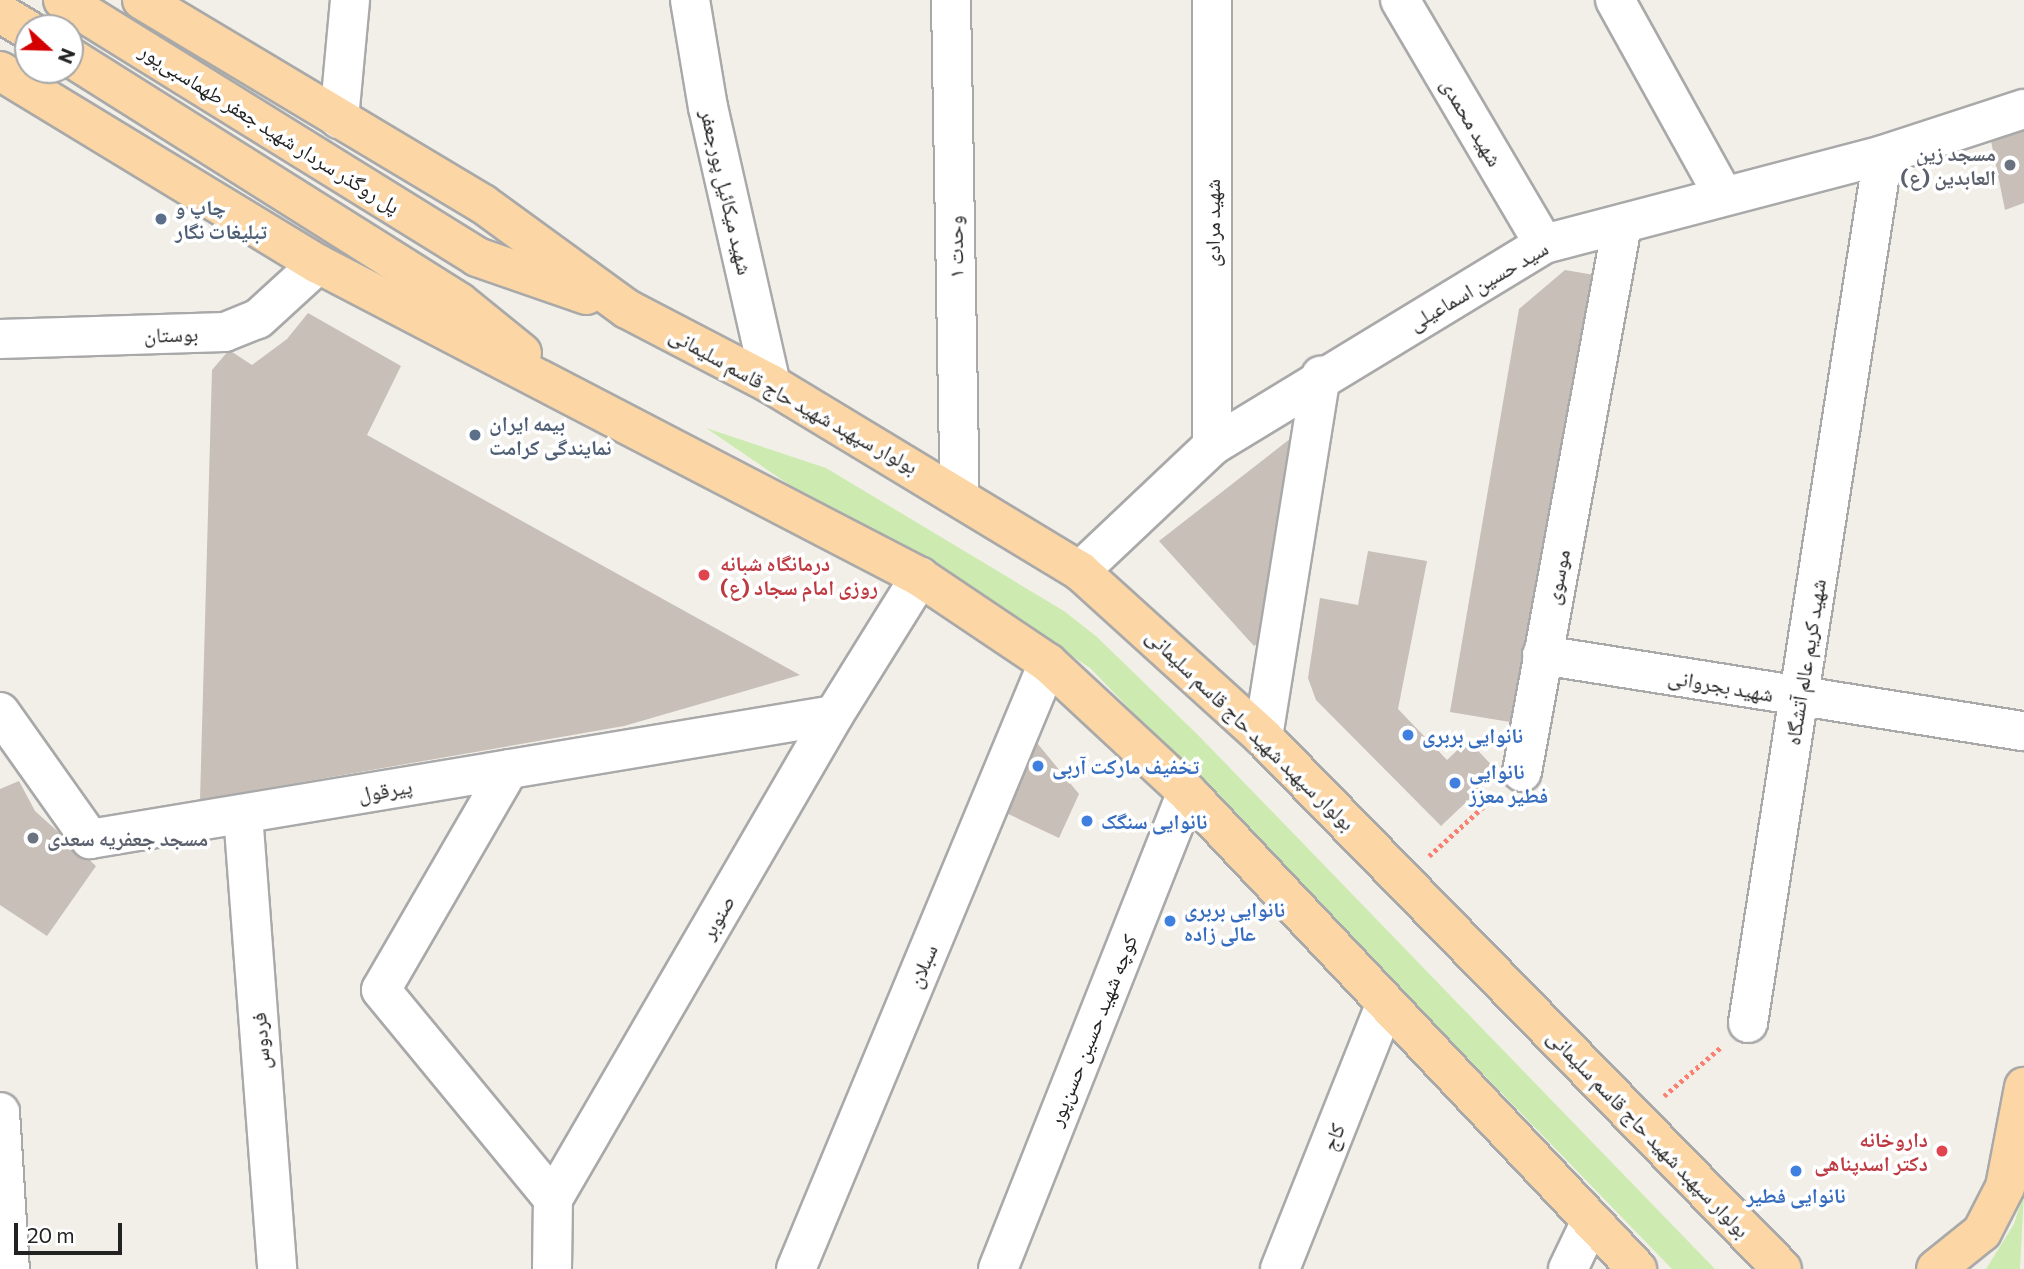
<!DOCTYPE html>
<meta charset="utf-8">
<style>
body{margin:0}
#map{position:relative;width:2024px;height:1269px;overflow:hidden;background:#f2efe9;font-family:Commissioner,"Noto Naskh Arabic",sans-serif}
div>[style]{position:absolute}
.grass>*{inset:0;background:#cdebb0}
.building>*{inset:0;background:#c7bfb8}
.path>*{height:4.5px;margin-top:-2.25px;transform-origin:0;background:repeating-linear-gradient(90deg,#fa8072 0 3.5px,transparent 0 7px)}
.roads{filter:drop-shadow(2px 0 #a9a9a9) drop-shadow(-2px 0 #a9a9a9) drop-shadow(0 2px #a9a9a9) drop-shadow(0 -2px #a9a9a9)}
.minor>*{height:38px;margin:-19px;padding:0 19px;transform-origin:19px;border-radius:19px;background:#fff}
.major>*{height:38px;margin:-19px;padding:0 19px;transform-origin:19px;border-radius:19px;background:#fcd6a4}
.dots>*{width:19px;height:19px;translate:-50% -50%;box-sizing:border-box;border:4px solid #fff;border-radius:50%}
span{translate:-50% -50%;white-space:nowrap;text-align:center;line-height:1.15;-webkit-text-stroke:7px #fff;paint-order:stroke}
.street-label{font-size:21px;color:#222}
.worship-label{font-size:21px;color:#5b616d;font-weight:700}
.right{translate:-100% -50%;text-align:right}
.left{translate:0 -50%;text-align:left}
.service-label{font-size:21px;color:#4e5e75;font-weight:700}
.health-label{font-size:21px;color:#be3a42;font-weight:700}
.shop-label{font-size:21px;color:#366cbe;font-weight:700}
.north{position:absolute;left:14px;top:14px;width:70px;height:70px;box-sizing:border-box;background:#fff;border:2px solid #a7a7a7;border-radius:50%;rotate:112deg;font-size:19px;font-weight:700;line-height:28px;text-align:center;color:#222}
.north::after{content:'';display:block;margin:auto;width:24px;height:32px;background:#d40000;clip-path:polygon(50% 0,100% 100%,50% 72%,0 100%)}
.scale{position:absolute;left:14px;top:1223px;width:108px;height:32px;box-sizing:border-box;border:4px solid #222;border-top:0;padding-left:9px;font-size:21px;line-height:24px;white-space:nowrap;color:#222;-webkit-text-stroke:5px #fff;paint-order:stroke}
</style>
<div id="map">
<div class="grass">
<div style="clip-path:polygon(706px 428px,826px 468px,1064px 611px,1097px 637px,1198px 735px,1715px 1269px,1672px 1269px,1090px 668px,991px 602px,819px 505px)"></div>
<div style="clip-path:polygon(2024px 1193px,2020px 1269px,1986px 1269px,2014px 1224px)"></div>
</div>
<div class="building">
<div style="clip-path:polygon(2024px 117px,2024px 203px,2005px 210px,1988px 126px)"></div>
<div style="clip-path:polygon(1565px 270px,1594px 275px,1516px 723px,1450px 712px,1519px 309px)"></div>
<div style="clip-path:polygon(308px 313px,401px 366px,367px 435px,800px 675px,624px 726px,200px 800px,212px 370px,229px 350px,252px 365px,287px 339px)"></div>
<div style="clip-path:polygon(1295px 435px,1273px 632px,1254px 646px,1159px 541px)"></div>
<div style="clip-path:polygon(1368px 551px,1427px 561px,1398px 709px,1447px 760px,1468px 740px,1498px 772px,1441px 826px,1316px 700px,1308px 678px,1320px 598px,1358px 605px)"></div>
<div style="clip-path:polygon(1033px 738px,1079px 794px,1059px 838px,1002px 811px)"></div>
<div style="clip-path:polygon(19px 781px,35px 811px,96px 866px,47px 936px,0 905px,0 789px)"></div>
</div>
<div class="path">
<div style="left:1429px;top:856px;width:89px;rotate:-42.3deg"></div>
<div style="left:1664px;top:1096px;width:75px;rotate:-40.7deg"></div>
</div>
<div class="roads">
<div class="minor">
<div style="left:690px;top:0;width:109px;rotate:80.5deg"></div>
<div style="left:708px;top:107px;width:284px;rotate:77.2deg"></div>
<div style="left:951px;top:0;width:494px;rotate:89deg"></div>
<div style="left:1212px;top:0;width:446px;rotate:90deg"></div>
<div style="left:1400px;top:0;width:283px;rotate:59.5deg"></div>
<div style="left:1615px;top:0;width:223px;rotate:61deg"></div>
<div style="left:339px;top:119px;width:120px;rotate:-84.7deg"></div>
<div style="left:0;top:339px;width:225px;rotate:-1.8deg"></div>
<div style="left:225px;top:332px;width:35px;rotate:-22deg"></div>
<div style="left:258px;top:319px;width:81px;rotate:-42.5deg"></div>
<div style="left:1080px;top:571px;width:182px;rotate:-43.4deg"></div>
<div style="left:1212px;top:446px;width:389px;rotate:-31.3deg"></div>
<div style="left:1544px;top:244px;width:350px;rotate:-14.7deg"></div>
<div style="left:1883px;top:155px;width:148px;rotate:-18.1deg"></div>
<div style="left:1542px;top:655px;width:488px;rotate:9deg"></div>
<div style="left:0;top:712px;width:156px;rotate:54.7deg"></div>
<div style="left:90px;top:839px;width:754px;rotate:-9.46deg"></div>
<div style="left:1263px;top:737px;width:366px;rotate:-80.9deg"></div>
<div style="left:509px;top:769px;width:255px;rotate:120.1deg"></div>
<div style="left:381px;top:990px;width:271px;rotate:50.5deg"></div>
<div style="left:1522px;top:772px;width:556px;rotate:-79.64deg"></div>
<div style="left:243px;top:814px;width:456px;rotate:85.7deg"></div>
<div style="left:1748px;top:1023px;width:878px;rotate:-81.16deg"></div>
<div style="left:0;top:1112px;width:157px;rotate:86.4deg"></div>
<div style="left:552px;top:1269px;width:70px;rotate:-89.2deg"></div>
<div style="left:553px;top:1199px;width:560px;rotate:-59.86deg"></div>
<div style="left:834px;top:715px;width:163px;rotate:-58.1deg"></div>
<div style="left:796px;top:1269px;width:656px;rotate:-67.42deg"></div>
<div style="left:998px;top:1269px;width:513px;rotate:-68.39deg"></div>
<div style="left:1280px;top:1269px;width:284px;rotate:-68.3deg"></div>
<div style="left:1568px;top:1269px;width:51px;rotate:-64.4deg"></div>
</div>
<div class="major">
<div style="left:63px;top:0;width:487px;rotate:31.8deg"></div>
<div style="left:477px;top:257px;width:116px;rotate:19.1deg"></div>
<div style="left:142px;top:0;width:397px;rotate:30.9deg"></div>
<div style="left:483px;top:204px;width:178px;rotate:36.1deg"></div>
<div style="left:627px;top:309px;width:162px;rotate:27.5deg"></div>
<div style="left:771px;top:384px;width:361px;rotate:31.2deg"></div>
<div style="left:1080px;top:571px;width:247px;rotate:42.2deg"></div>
<div style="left:1263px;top:737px;width:743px;rotate:45.71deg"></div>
<div style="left:0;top:13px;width:33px;rotate:31deg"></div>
<div style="left:70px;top:57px;width:460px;rotate:32.2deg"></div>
<div style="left:459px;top:302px;width:81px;rotate:39deg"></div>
<div style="left:0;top:71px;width:372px;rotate:31.3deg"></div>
<div style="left:318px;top:264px;width:679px;rotate:27.47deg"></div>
<div style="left:920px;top:577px;width:154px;rotate:33.9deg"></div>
<div style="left:1048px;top:663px;width:190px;rotate:42.9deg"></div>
<div style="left:1187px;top:792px;width:656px;rotate:46.67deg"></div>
<div style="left:1936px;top:1269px;width:59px;rotate:-38.8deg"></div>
<div style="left:1982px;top:1232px;width:51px;rotate:-62.9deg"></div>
<div style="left:2005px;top:1187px;width:102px;rotate:-79.2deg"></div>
</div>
</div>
<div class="dots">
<div style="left:2010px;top:165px;background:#6b7280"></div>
<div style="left:161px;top:219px;background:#5c6f8a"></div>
<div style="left:475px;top:435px;background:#5c6f8a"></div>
<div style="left:704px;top:575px;background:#e0444e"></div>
<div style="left:1408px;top:735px;background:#3f7fe0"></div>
<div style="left:1038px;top:766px;background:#3f7fe0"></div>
<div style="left:1455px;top:783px;background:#3f7fe0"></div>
<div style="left:1087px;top:821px;background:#3f7fe0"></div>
<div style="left:33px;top:838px;background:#6b7280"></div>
<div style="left:1170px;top:921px;background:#3f7fe0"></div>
<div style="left:1942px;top:1151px;background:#e0444e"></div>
<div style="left:1796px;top:1171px;background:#3f7fe0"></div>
</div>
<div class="street-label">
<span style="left:1472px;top:122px;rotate:59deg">شهید محمدی</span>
<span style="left:270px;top:128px;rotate:32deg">پل روگذر سردار شهید جعفر طهماسبی‌پور</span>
<span style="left:727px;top:192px;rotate:77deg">شهید میکائیل پورجعفر</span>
<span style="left:1212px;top:223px;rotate:-90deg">شهید مرادی</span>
<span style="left:955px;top:247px;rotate:-91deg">وحدت ۱</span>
<span style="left:1478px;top:285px;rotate:-30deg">سید حسین اسماعیلی</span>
<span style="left:171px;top:334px;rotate:-2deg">بوستان</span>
<span style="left:794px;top:400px;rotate:29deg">بولوار سپهبد شهید حاج قاسم سلیمانی</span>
<span style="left:1557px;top:577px;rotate:-79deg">موسوی</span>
<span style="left:1805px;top:662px;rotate:-81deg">شهید کریم عالم آتشگاه</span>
<span style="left:1721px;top:685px;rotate:10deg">شهید بجروانی</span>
<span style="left:1251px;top:729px;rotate:44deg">بولوار سپهبد شهید حاج قاسم سلیمانی</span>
<span style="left:385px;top:790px;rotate:-10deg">پیرقول</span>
<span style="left:717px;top:917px;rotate:-60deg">صنوبر</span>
<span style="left:922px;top:966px;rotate:-67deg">سبلان</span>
<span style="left:1092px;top:1030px;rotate:-68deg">کوچه شهید حسین حسن‌پور</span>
<span style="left:260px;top:1041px;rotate:-94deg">فردوس</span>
<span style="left:1649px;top:1133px;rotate:46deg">بولوار سپهبد شهید حاج قاسم سلیمانی</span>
<span style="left:1333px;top:1137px;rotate:-68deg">کاج</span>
</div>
<div class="worship-label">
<span class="right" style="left:1996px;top:165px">مسجد زین<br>العابدین (ع)</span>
<span class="left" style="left:47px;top:838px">مسجد جعفریه سعدی</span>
</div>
<div class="service-label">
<span class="left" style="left:175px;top:219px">چاپ و<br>تبلیغات نگار</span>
<span class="left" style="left:489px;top:435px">بیمه ایران<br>نمایندگی کرامت</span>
</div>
<div class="health-label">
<span class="left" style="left:720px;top:575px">درمانگاه شبانه<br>روزی امام سجاد (ع)</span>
<span class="right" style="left:1928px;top:1151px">داروخانه<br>دكتر اسدپناهی</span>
</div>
<div class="shop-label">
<span class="left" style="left:1422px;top:735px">نانوایی بربری</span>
<span class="left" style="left:1052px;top:766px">تخفیف مارکت آربی</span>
<span class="left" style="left:1469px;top:783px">نانوایی<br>فطیر معزز</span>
<span class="left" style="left:1101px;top:821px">نانوایی سنگک</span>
<span class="left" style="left:1184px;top:921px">نانوایی بربری<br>عالی زاده</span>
<span style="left:1796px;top:1195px">نانوایی فطیر</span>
</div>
<div class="north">N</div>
<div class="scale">20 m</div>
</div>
